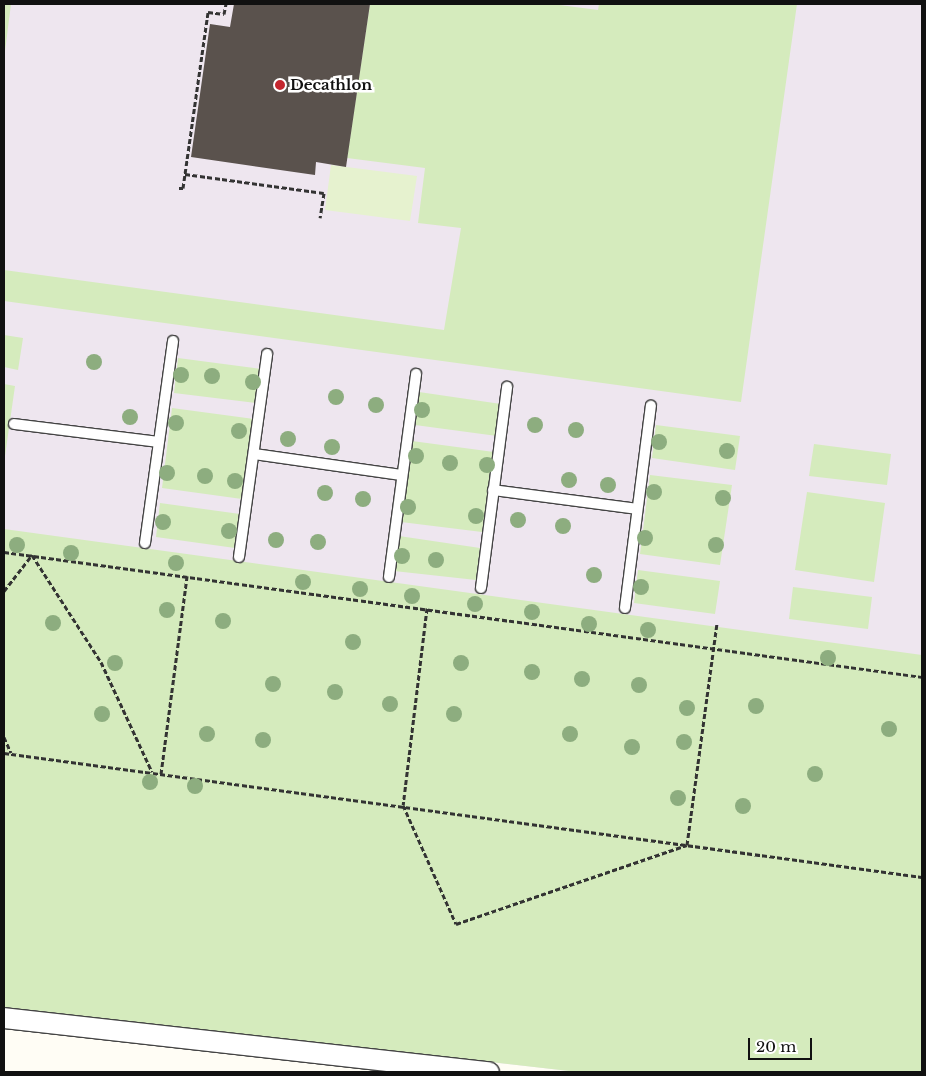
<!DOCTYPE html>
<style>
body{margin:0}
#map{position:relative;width:926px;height:1076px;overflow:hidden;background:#fffdf5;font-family:"Libre Baskerville",serif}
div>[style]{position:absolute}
.industrial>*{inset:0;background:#eee6ef}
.green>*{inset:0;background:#d5ebbd}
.pitch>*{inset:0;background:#e6f2cf}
.building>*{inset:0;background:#5a524d}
.path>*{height:3px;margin-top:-1.5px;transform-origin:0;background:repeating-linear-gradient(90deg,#333 0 5px,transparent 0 7.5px)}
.roads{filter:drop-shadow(1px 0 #444) drop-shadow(-1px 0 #444) drop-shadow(0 1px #444) drop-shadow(0 -1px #444)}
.lane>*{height:10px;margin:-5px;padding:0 5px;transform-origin:5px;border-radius:5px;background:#fff}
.street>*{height:20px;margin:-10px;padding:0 10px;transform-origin:10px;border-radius:10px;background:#fff}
.trees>*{width:16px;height:16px;margin:-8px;border-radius:50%;background:#8dad7f}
.dots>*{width:14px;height:14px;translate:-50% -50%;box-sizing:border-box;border:2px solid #fff;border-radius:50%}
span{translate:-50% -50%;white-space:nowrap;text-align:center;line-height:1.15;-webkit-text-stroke:5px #fff;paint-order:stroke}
.poi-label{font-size:15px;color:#111;font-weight:700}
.left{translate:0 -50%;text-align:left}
.frame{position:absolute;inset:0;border:5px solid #111;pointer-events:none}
.scale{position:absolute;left:748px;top:1038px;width:64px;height:22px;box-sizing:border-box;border:2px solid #111;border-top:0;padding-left:6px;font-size:15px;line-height:18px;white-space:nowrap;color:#111;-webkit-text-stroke:4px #fff;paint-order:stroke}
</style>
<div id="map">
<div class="industrial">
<div style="clip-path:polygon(4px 4px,922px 4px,922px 1072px,578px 1072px,4px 1007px)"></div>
</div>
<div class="green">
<div style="clip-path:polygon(4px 4px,11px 4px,4px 59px)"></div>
<div style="clip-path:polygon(370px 4px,552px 4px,598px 10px,599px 4px,797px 4px,741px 402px,4px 301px,4px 270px,444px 330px,461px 228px,418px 223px,425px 168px,347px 158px)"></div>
<div style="clip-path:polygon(4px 335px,23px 338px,18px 370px,4px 367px)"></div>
<div style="clip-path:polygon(178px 358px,261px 369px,256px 403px,174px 393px)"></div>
<div style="clip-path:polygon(4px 384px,15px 386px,4px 463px)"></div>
<div style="clip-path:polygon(419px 392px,501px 404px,497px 436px,415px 425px)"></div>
<div style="clip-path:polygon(172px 408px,254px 419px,242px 499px,162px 488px)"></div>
<div style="clip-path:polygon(656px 425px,740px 436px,735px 470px,652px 458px)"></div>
<div style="clip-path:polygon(412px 441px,494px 452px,482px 532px,401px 522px)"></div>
<div style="clip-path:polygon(814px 444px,891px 454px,887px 485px,809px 476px)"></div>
<div style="clip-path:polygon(650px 475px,732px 485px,720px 565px,640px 554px)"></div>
<div style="clip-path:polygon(807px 492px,885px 503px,874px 582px,795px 570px)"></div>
<div style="clip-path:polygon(160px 503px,240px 514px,235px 548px,156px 537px)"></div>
<div style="clip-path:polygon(4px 529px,922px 655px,922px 1072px,578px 1072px,4px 1007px)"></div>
<div style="clip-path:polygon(399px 536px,480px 548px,476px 580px,394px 571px)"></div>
<div style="clip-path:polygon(638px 570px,720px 581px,715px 614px,634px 603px)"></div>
<div style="clip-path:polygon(793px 587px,872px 597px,868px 629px,789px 619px)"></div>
</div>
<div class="pitch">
<div style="clip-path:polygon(331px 165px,417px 176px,410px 221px,325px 210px)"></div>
</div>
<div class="building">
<div style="clip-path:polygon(234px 4px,370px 4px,346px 167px,316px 162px,315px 175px,191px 157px,210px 24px,230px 27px)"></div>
</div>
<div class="path">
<div style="left:185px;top:174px;width:140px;rotate:7.8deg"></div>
<div style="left:324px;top:193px;width:25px;rotate:99deg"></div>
<div style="left:179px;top:188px;width:4px"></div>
<div style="left:183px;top:188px;width:178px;rotate:-81.9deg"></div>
<div style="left:208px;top:12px;width:16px;rotate:7deg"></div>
<div style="left:224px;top:14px;width:10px;rotate:-79deg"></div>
<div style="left:4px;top:552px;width:926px;rotate:7.75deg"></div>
<div style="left:4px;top:591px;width:46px;rotate:-52.1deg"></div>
<div style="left:32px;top:555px;width:127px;rotate:57.2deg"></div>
<div style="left:101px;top:662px;width:121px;rotate:65.1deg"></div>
<div style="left:427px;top:608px;width:198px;rotate:96.9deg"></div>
<div style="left:403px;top:805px;width:130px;rotate:66deg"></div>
<div style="left:456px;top:924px;width:244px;rotate:-18.9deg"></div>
<div style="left:687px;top:845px;width:223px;rotate:-82.3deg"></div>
<div style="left:4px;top:737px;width:17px;rotate:66deg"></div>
<div style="left:4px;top:753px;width:926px;rotate:7.69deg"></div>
<div style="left:161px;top:774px;width:200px;rotate:-82.5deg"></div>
</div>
<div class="roads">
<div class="lane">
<div style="left:14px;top:424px;width:145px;rotate:7.1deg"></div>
<div style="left:254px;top:454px;width:149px;rotate:8.1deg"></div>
<div style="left:493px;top:490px;width:145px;rotate:7.5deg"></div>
<div style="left:145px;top:543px;width:204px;rotate:-82.1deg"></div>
<div style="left:239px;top:557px;width:205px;rotate:-82.1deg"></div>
<div style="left:389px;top:577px;width:205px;rotate:-82.4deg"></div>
<div style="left:481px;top:588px;width:203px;rotate:-82.6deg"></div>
<div style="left:625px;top:608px;width:204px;rotate:-82.7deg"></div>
</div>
<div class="street">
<div style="left:4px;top:1018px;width:488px;rotate:6.4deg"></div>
</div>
</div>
<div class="trees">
<div style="left:94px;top:362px"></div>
<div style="left:181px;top:375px"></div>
<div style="left:212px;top:376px"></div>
<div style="left:253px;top:382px"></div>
<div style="left:336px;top:397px"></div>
<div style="left:376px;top:405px"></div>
<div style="left:422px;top:410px"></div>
<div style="left:130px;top:417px"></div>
<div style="left:176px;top:423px"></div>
<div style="left:535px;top:425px"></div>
<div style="left:576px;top:430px"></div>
<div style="left:239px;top:431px"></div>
<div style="left:288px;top:439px"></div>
<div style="left:659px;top:442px"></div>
<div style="left:332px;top:447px"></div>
<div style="left:727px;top:451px"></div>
<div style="left:416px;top:456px"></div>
<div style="left:450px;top:463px"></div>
<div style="left:487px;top:465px"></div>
<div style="left:167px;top:473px"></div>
<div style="left:205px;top:476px"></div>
<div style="left:569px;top:480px"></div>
<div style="left:235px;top:481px"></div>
<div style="left:608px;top:485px"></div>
<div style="left:654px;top:492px"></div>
<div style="left:325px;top:493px"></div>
<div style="left:723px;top:498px"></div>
<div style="left:363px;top:499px"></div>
<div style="left:408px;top:507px"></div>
<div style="left:476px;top:516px"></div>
<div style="left:518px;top:520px"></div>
<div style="left:163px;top:522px"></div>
<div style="left:563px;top:526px"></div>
<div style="left:229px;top:531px"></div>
<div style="left:645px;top:538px"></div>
<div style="left:276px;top:540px"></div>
<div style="left:318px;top:542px"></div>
<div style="left:17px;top:545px"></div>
<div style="left:716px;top:545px"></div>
<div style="left:71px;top:553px"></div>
<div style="left:402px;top:556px"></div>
<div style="left:436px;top:560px"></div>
<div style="left:176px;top:563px"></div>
<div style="left:594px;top:575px"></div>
<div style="left:303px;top:582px"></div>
<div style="left:641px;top:587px"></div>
<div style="left:360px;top:589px"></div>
<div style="left:412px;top:596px"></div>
<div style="left:475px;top:604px"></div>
<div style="left:167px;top:610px"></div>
<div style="left:532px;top:612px"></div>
<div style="left:223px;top:621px"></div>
<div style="left:53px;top:623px"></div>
<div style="left:589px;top:624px"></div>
<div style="left:648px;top:630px"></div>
<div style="left:353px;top:642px"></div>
<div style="left:828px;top:658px"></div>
<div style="left:115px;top:663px"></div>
<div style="left:461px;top:663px"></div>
<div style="left:532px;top:672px"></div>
<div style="left:582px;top:679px"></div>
<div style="left:273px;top:684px"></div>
<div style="left:639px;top:685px"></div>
<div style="left:335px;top:692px"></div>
<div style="left:390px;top:704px"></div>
<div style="left:756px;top:706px"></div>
<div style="left:687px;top:708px"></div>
<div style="left:102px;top:714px"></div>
<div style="left:454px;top:714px"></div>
<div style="left:889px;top:729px"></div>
<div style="left:207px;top:734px"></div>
<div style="left:570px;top:734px"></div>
<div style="left:263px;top:740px"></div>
<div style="left:684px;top:742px"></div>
<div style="left:632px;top:747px"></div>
<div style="left:815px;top:774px"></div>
<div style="left:150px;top:782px"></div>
<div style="left:195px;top:786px"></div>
<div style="left:678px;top:798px"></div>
<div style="left:743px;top:806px"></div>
</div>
<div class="dots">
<div style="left:280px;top:85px;background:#c4262e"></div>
</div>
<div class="poi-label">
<span class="left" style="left:290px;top:85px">Decathlon</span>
</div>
<div class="frame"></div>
<div class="scale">20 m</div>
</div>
